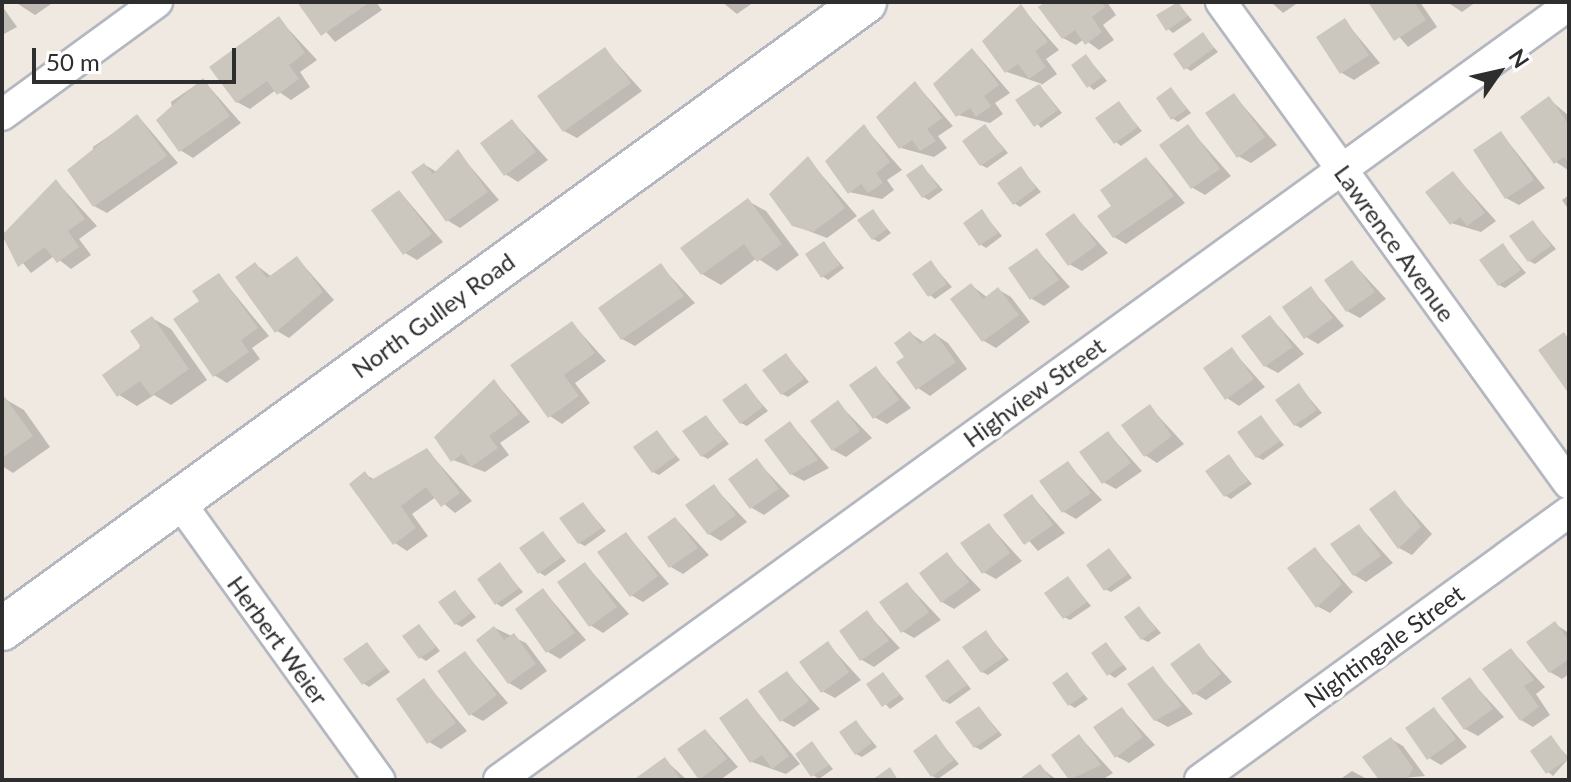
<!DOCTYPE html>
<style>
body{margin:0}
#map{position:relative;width:1571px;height:782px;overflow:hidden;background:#efe9e1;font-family:Lato,sans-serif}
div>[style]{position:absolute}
.shadow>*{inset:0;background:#0003}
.building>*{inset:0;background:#cbc7bf}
.roads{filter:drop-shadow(2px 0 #b4b7c1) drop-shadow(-2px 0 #b4b7c1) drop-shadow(0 2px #b4b7c1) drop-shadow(0 -2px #b4b7c1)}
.street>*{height:30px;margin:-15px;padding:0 15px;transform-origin:15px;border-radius:15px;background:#fff}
.secondary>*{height:42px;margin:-21px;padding:0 21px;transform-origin:21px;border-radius:21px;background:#fff}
span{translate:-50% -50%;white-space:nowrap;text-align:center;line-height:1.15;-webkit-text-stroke:7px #fff;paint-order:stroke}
.street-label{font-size:24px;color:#2e2e2e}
.frame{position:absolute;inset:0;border:4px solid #2e2e2e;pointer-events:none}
.north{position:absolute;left:1459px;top:32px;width:80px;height:80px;-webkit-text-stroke:6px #fff;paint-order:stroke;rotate:56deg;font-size:22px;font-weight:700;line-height:32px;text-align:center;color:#2e2e2e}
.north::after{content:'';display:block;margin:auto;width:28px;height:36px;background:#2e2e2e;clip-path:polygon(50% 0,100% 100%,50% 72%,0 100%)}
.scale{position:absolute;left:32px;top:48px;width:204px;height:36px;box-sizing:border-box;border:4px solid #2e2e2e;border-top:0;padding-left:10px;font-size:24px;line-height:28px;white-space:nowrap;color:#2e2e2e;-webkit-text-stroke:6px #fff;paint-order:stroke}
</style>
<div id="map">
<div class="shadow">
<div style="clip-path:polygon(15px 2px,21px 3px,54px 2px,35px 15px)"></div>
<div style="clip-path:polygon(300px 2px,376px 2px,382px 10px,335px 42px)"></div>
<div style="clip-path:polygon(722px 2px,754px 2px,737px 14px)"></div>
<div style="clip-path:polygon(1046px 2px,1107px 2px,1116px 15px,1103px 25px,1114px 40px,1099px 50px,1084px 39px,1076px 45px,1063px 38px)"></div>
<div style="clip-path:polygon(1271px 2px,1299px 2px,1283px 13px)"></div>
<div style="clip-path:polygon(1370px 2px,1420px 2px,1437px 27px,1408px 47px)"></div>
<div style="clip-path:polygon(1447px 2px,1476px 2px,1462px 12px)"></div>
<div style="clip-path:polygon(1177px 3px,1192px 20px,1173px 33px,1168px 29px)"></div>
<div style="clip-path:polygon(2px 6px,17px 27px,2px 35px)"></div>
<div style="clip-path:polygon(1021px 7px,1059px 50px,1046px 59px,1057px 74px,1040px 86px,1062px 113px,1041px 128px,1018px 101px,1042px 84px,1007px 72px)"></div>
<div style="clip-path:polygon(279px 19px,317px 60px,300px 72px,310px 87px,291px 100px,276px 90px,250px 109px,237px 102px)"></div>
<div style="clip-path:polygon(1345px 21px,1380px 63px,1354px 80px,1342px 73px)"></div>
<div style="clip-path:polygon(1203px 35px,1218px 52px,1191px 71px,1186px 68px)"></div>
<div style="clip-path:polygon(605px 50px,642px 91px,577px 138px,564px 131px)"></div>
<div style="clip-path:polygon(973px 50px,1010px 93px,995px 103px,1003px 114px,990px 123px,958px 115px)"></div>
<div style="clip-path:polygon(1086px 56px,1107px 81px,1094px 90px,1089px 86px)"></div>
<div style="clip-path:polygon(203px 80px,241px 123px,193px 158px,180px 150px,171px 102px)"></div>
<div style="clip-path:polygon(915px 83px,953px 126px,938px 136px,947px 148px,934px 157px,901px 148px)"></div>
<div style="clip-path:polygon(1172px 90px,1191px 113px,1178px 122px,1172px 118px)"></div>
<div style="clip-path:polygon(1234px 95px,1277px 145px,1251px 163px,1238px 156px)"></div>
<div style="clip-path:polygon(1549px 99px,1569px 116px,1568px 170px,1556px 162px)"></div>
<div style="clip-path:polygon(1119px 104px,1142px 131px,1121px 146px,1116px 142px)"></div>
<div style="clip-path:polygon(138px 116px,178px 163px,107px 213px,94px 206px,93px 147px)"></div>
<div style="clip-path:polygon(512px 121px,548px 160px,518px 182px,505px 174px)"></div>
<div style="clip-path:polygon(985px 126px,1008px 153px,987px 168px,981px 165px)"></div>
<div style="clip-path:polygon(864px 127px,902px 170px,887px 180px,894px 190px,882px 199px,849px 192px)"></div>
<div style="clip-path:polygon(1188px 127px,1231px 176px,1205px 195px,1193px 188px)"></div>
<div style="clip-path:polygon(1501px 133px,1545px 188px,1519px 205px,1506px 198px)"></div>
<div style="clip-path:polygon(458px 152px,499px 200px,460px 228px,447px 220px,425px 165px,437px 172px)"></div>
<div style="clip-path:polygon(808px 159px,857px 216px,827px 238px,793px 225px)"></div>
<div style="clip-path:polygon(1147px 159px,1185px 203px,1126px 244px,1114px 237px,1114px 207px)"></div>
<div style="clip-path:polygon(922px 166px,943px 190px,929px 200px,923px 197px)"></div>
<div style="clip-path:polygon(1021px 169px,1041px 192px,1020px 207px,1014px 203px)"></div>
<div style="clip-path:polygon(1453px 173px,1496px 221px,1481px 232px,1451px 223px)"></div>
<div style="clip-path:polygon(56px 181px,97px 226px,79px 239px,91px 255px,71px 269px,54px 256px,31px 273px,2px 237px)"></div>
<div style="clip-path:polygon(400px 192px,443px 242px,417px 260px,405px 253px)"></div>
<div style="clip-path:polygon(1569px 195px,1569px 210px,1562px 200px)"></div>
<div style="clip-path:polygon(748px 201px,766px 211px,799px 255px,777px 271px,757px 258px,721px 285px,702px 274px)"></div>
<div style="clip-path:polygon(873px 212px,891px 233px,879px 242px,873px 239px)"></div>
<div style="clip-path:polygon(982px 212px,1002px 236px,986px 248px,980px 244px)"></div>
<div style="clip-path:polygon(1074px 215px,1108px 253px,1082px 271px,1069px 264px)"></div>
<div style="clip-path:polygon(1533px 222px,1556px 249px,1535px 264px,1529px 261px)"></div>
<div style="clip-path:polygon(824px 244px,844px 268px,828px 280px,822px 276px)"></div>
<div style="clip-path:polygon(1503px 246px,1526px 273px,1505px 288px,1499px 285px)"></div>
<div style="clip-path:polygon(1037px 250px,1070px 287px,1044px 306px,1032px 299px)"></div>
<div style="clip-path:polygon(298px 259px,334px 300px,289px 338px,277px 331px,255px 264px,272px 277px)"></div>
<div style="clip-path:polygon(1352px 262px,1386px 299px,1360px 318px,1347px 311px)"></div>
<div style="clip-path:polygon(931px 263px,952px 287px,935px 299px,930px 295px)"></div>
<div style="clip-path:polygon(661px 266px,695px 303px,635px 346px,622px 339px)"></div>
<div style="clip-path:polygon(219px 275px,269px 336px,252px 348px,260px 359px,227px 383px,214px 375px,202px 301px)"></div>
<div style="clip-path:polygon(971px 285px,988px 298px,999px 290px,1011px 297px,1030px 322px,996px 348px,984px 341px)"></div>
<div style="clip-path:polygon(1311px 289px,1344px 326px,1318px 344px,1306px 337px)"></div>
<div style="clip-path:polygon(1270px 317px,1304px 354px,1278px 373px,1265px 366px)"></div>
<div style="clip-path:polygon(152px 318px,171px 329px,207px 380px,171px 405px,154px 395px,137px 406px,119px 395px)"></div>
<div style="clip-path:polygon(572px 323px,606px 361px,575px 383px,590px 403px,562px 424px,550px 416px)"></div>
<div style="clip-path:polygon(910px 333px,925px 343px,936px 335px,948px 343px,967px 369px,930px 396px,918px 388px,907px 357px)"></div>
<div style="clip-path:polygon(1232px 350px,1265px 387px,1239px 406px,1227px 398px)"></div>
<div style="clip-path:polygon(786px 355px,809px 382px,788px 397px,782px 394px)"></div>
<div style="clip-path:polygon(876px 368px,911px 408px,887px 424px,874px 417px)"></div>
<div style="clip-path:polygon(494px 381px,530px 422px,500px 443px,509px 455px,485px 472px,453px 460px)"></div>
<div style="clip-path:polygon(746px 386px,768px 411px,747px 426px,741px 423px)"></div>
<div style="clip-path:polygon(1299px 386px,1322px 413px,1301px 428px,1295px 425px)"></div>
<div style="clip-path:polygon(5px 399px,24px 410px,50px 447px,13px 473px,2px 466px)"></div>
<div style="clip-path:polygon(838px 403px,872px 438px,846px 457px,833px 450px)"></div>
<div style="clip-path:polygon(1150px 407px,1184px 444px,1157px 463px,1145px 455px)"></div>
<div style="clip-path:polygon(706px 417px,729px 444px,708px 459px,702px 456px)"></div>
<div style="clip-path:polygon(1261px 418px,1284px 445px,1263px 460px,1257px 457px)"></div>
<div style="clip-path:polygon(790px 423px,829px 468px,804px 481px,791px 474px)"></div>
<div style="clip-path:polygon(657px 433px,680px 460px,659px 475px,653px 472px)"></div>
<div style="clip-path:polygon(1108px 433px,1142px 471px,1116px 489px,1103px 482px)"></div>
<div style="clip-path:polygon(427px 450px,472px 501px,455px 513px,436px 497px,412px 514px,428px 536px,407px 551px,395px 543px,365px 474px,375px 480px)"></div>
<div style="clip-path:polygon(1229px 457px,1252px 484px,1231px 499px,1226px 496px)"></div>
<div style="clip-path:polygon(757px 461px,790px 496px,764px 515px,752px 508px)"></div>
<div style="clip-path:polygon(1068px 464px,1102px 500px,1076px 519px,1064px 512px)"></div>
<div style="clip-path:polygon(714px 487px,747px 522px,721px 541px,709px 534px)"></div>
<div style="clip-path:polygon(1395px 493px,1432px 534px,1412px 555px,1399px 548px)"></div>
<div style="clip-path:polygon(1032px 496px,1065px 533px,1038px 551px,1006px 515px)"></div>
<div style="clip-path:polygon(583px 504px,606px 531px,585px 546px,579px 543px)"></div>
<div style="clip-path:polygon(676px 519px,709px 555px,683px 574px,671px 567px)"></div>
<div style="clip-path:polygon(989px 525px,1022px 561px,996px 579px,983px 572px)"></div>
<div style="clip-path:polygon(1359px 526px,1393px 563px,1366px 582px,1354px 575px)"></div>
<div style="clip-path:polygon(543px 533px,566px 561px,545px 576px,539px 572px)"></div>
<div style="clip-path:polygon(626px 534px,669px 584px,643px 602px,631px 595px)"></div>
<div style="clip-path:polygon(1110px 550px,1132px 578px,1111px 592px,1105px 589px)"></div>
<div style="clip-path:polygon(1316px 550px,1353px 592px,1330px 613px,1317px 606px)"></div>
<div style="clip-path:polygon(947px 555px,981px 590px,954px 609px,942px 602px)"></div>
<div style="clip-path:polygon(585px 564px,629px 614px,603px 633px,590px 625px)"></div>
<div style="clip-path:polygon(500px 565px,523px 592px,502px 607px,497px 604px)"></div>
<div style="clip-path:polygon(1068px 578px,1091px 606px,1070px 620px,1064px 617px)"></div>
<div style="clip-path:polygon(907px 584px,941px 620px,914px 638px,902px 631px)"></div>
<div style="clip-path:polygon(543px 590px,586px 640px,560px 659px,548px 652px)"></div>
<div style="clip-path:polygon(455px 593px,476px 617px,462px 627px,456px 624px)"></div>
<div style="clip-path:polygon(1139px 608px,1161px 633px,1148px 642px,1142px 639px)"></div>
<div style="clip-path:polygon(867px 613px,900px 648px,874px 667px,862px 660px)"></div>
<div style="clip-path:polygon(1555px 624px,1569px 633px,1569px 674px,1562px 679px,1550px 672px)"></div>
<div style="clip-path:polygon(420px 626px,440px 651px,426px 661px,420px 657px)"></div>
<div style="clip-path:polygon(495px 628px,526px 643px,547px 671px,521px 690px,509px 683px)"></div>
<div style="clip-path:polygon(986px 633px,1009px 660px,988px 675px,982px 672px)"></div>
<div style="clip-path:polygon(367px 644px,390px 672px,369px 687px,363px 683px)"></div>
<div style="clip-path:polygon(828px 644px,861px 680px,835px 698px,822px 691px)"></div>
<div style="clip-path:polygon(1106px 644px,1127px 669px,1115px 678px,1109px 674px)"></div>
<div style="clip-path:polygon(1199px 646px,1232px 682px,1206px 700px,1194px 693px)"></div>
<div style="clip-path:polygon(1511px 650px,1545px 687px,1536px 694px,1550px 715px,1533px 727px,1521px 720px)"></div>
<div style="clip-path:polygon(465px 653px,508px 703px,483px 721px,470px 714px)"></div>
<div style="clip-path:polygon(949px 661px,971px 689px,950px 704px,944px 701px)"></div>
<div style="clip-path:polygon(1153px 669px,1193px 714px,1168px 727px,1155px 720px)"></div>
<div style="clip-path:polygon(787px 673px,820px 709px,794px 727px,781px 720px)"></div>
<div style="clip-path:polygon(884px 675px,904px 699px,890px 709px,869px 685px)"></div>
<div style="clip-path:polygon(1067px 675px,1088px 699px,1075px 708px,1070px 705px)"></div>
<div style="clip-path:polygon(1470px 680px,1504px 717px,1478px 736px,1465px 729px)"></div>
<div style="clip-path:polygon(424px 681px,467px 731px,441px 749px,429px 742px)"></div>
<div style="clip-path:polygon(747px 700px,800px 764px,786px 774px,752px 762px)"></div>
<div style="clip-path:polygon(979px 708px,1002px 735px,981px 750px,975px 747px)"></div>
<div style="clip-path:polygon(1122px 709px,1155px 745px,1129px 763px,1116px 756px)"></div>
<div style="clip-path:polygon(1434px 709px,1467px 747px,1441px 765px,1429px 758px)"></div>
<div style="clip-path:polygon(856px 722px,877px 747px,862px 757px,856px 754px)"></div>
<div style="clip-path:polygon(706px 731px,738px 767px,720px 780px,700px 778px)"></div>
<div style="clip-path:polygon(936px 737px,959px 764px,938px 779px,932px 776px)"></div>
<div style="clip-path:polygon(1080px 737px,1113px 773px,1102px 780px,1071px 780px,1054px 755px)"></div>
<div style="clip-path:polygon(1551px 738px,1569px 758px,1553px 776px,1548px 772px)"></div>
<div style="clip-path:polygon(1391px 739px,1403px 746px,1425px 776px,1381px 780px)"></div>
<div style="clip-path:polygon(812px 744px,833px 769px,819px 779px,813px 775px)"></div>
<div style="clip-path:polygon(665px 760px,687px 780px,640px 780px)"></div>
<div style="clip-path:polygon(1040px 767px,1057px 780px,1022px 780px)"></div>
<div style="clip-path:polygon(1352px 771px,1365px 778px,1366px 780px,1339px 780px)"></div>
</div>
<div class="building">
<div style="clip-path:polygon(297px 2px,370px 2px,321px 36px)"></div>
<div style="clip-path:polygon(1045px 2px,1101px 2px,1105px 7px,1092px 17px,1102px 32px,1085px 45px,1075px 30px,1062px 39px,1038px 7px)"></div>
<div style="clip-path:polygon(1178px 2px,1188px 16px,1166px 31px,1156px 15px)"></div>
<div style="clip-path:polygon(1368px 2px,1414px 2px,1426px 20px,1394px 41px)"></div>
<div style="clip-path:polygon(1021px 4px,1048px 42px,1035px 51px,1046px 67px,1029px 79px,1018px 64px,1005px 73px,982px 41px)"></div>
<div style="clip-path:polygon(279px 16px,305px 53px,289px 65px,299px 79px,277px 95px,267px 81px,236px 103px,209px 67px)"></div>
<div style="clip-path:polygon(1345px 18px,1369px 55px,1340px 74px,1316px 37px)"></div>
<div style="clip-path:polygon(1203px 32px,1214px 48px,1184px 70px,1173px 54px)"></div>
<div style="clip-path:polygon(605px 47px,631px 83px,563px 132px,537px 96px)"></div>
<div style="clip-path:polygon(972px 48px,999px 85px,984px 96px,991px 106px,976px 117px,970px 108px,956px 117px,933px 84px)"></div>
<div style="clip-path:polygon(1086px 54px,1102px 77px,1087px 88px,1071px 65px)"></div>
<div style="clip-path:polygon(203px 78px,230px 116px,179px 152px,156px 120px)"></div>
<div style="clip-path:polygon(915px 81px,942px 118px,927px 129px,936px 141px,920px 151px,912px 140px,899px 149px,876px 117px)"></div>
<div style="clip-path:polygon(1039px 84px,1058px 110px,1034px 127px,1015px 100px)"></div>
<div style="clip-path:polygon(1171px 87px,1187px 109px,1171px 120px,1156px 98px)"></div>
<div style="clip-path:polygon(1234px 93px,1265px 137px,1237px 158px,1205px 113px)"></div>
<div style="clip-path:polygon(1549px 96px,1569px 125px,1569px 165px,1564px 157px,1554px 164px,1520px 117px)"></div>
<div style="clip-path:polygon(1119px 101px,1138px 127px,1114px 144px,1095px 118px)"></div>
<div style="clip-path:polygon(137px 114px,167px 156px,93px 207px,67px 170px)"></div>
<div style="clip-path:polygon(512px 119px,536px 152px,504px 176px,480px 143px)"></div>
<div style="clip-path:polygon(864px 124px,890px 162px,876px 173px,883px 183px,868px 193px,861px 184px,848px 194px,825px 161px)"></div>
<div style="clip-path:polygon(985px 124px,1004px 150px,980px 166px,962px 141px)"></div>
<div style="clip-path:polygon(1188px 124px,1220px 169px,1191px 189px,1159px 145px)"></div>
<div style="clip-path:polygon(1501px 131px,1534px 180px,1505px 199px,1473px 150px)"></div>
<div style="clip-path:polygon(458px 149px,488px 192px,446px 222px,411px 172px,424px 163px,433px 174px)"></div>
<div style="clip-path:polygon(808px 156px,845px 208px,813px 232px,792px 226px,769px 194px)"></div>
<div style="clip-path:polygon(1146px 157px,1174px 196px,1113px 238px,1097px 216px,1111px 206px,1100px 190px)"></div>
<div style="clip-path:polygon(922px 164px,938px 187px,922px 198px,906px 175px)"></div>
<div style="clip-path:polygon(1021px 166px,1036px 188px,1013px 205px,997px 183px)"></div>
<div style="clip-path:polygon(1453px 171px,1485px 213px,1467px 226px,1460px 217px,1450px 225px,1425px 192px)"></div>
<div style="clip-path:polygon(56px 179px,85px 219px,68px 231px,79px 247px,57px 263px,45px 247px,18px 267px,2px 235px)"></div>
<div style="clip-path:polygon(399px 190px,432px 234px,403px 255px,371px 210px)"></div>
<div style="clip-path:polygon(748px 198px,782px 244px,757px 262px,744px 244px,701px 275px,680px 248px)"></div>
<div style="clip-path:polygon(873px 209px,887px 229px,872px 240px,857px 220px)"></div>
<div style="clip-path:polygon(982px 209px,998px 233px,979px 246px,963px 223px)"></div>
<div style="clip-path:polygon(1074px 213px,1097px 245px,1068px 266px,1045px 234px)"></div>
<div style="clip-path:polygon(1533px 220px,1551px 246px,1528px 262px,1509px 236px)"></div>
<div style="clip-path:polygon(824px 241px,840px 265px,821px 278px,805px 254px)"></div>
<div style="clip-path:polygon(1503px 243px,1521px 270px,1498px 286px,1479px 260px)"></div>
<div style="clip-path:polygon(1037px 248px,1059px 280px,1030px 300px,1008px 268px)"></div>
<div style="clip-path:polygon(297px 256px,323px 292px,275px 333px,235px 277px,255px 262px,267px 278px)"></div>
<div style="clip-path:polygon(931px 260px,947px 284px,928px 297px,912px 274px)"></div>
<div style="clip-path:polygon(1352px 260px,1375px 292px,1346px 312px,1324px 280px)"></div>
<div style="clip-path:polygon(661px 263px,684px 296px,621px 340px,598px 308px)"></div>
<div style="clip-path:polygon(219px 273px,258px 328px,241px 340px,249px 352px,213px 377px,173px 319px,199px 301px,192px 291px)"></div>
<div style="clip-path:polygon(971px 283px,983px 299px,998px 287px,1019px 315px,982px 342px,950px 299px)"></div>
<div style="clip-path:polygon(1311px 286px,1333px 318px,1304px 339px,1282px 307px)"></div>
<div style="clip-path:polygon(1270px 315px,1293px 347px,1264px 367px,1241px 336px)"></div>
<div style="clip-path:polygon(152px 316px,189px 369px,151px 396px,140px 381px,117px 397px,102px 375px,141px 347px,130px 331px)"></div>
<div style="clip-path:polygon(572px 321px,595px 353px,564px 375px,579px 396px,548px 418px,510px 365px)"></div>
<div style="clip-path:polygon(910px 331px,920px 344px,935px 333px,956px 362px,916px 390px,896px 362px,904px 357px,894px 343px)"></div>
<div style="clip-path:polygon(1564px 332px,1569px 340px,1569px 394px,1538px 350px)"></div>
<div style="clip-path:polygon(1232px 347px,1254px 379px,1225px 400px,1203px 368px)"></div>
<div style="clip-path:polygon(786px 353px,804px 379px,781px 395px,762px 370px)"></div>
<div style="clip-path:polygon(876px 366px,899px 400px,873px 419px,849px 385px)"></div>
<div style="clip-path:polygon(494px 379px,519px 414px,489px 436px,498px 448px,471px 467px,462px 454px,451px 462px,434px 437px)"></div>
<div style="clip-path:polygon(746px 383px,763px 407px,740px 424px,722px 400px)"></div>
<div style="clip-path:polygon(1299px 383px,1317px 410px,1294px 426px,1275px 400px)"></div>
<div style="clip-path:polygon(5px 397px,33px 436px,2px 458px,2px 399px)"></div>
<div style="clip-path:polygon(838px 400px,860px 431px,832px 451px,810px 421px)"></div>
<div style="clip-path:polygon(1150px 404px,1172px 436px,1144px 457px,1121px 425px)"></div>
<div style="clip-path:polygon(706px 415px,724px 440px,701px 457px,682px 431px)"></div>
<div style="clip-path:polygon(1261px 415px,1280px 441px,1256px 458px,1237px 432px)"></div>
<div style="clip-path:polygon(790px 421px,818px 460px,790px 475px,764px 440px)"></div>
<div style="clip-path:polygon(657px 430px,676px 456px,652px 473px,633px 447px)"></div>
<div style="clip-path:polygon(1108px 431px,1131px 463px,1102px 484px,1079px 452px)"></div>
<div style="clip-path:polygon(427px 448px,460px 493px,441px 507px,426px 487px,401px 506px,416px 528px,393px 545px,349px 484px,365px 471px,371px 480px)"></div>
<div style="clip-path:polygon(1229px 454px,1248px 481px,1224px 497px,1205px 471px)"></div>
<div style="clip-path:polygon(757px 458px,779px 489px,750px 509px,728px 479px)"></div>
<div style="clip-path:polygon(1068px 461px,1091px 493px,1062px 513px,1039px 481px)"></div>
<div style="clip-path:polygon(714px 484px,736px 515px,708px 535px,685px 505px)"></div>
<div style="clip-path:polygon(1395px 490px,1421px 527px,1398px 549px,1369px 509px)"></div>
<div style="clip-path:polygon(1032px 494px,1053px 525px,1024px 545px,1003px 515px)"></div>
<div style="clip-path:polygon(583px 502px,602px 528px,578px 544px,559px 518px)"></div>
<div style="clip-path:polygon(675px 517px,698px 548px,669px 568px,647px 537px)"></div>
<div style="clip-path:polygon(989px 523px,1010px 553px,982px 574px,960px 543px)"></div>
<div style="clip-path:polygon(1359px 524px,1381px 556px,1353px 576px,1330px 544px)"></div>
<div style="clip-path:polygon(543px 531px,562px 557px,538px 574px,519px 548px)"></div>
<div style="clip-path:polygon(626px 532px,658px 576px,630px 597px,597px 552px)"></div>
<div style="clip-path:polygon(1315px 547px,1342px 584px,1316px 608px,1287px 568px)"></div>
<div style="clip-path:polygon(1109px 548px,1128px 574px,1104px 591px,1086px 565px)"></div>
<div style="clip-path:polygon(947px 552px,969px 582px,941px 603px,919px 573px)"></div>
<div style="clip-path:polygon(500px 562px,519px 588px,495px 605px,477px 579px)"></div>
<div style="clip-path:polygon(585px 562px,617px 607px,589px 627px,557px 582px)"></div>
<div style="clip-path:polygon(1068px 576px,1087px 602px,1063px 619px,1044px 593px)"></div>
<div style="clip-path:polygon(907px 582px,929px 612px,901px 633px,879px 602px)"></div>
<div style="clip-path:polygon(543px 588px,575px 633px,546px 653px,515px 609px)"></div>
<div style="clip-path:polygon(455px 590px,471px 613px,455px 625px,438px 602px)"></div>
<div style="clip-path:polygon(1139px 606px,1156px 629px,1141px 640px,1124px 617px)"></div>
<div style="clip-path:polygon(867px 610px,889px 641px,860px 661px,839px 631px)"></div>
<div style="clip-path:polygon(1555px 621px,1569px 641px,1569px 659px,1549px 673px,1526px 642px)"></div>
<div style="clip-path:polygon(419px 624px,436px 647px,419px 659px,402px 636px)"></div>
<div style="clip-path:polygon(494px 626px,504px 640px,514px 633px,536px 664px,508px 684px,476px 640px)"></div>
<div style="clip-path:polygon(986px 630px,1004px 657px,981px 673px,962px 647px)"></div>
<div style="clip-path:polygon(828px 641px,849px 672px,821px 693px,799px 662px)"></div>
<div style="clip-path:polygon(367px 642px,386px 668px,362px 685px,343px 659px)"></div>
<div style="clip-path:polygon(1106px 642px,1123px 665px,1107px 676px,1091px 653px)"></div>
<div style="clip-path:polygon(1199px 643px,1221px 674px,1193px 695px,1170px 664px)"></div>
<div style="clip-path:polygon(1511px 648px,1534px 680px,1524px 686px,1539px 707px,1520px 721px,1482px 669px)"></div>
<div style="clip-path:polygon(465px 651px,497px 695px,469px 716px,437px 671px)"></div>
<div style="clip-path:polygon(948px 659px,967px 685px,943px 702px,925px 676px)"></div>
<div style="clip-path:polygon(1153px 666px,1182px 706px,1154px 721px,1127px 684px)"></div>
<div style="clip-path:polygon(787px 671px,809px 701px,780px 722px,758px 691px)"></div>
<div style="clip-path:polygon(883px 672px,900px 695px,882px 707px,866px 684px)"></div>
<div style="clip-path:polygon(1067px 672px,1084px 695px,1068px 706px,1052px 683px)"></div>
<div style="clip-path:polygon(1470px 677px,1493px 709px,1464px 730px,1441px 698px)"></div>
<div style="clip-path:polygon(424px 678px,456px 723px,427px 744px,396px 699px)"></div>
<div style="clip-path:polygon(747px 698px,789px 756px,772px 769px,762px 755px,750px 763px,719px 718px)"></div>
<div style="clip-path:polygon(979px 706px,998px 732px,974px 748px,955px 722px)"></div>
<div style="clip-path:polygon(1122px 707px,1143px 737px,1115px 758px,1093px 727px)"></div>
<div style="clip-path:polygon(1434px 707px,1456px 739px,1427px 760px,1405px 728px)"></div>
<div style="clip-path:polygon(856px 720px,872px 743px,855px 755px,839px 732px)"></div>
<div style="clip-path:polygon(705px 729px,727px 759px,699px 780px,677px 749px)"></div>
<div style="clip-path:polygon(936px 734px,954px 760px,931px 777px,913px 751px)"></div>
<div style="clip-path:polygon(1079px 734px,1101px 765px,1069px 780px,1051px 755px)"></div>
<div style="clip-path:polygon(1551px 735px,1568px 759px,1546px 774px,1530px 751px)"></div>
<div style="clip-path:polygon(1391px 737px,1413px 768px,1407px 780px,1379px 780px,1362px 757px)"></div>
<div style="clip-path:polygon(812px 741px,829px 765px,811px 777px,795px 754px)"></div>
<div style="clip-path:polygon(665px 757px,681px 780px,637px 780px,636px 778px)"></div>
<div style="clip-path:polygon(1040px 764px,1052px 780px,1018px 780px)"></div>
<div style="clip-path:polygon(890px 767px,898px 780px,872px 780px)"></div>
</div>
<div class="roads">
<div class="street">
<div style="left:1221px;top:2px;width:594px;rotate:54.17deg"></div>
<div style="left:2px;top:115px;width:192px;rotate:-36.1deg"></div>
<div style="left:178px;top:500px;width:345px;rotate:54.3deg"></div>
<div style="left:499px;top:780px;width:1321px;rotate:-35.92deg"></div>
<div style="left:1200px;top:780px;width:456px;rotate:-36deg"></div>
</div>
<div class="secondary">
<div style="left:2px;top:629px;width:1067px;rotate:-36deg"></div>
</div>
</div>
<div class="street-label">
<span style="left:1395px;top:243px;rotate:54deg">Lawrence Avenue</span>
<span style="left:433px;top:315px;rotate:-36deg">North Gulley Road</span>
<span style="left:1034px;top:392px;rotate:-36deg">Highview Street</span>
<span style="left:278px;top:640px;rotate:54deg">Herbert Weier</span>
<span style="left:1384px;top:646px;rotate:-36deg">Nightingale Street</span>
</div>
<div class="frame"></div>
<div class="north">N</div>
<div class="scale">50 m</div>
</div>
